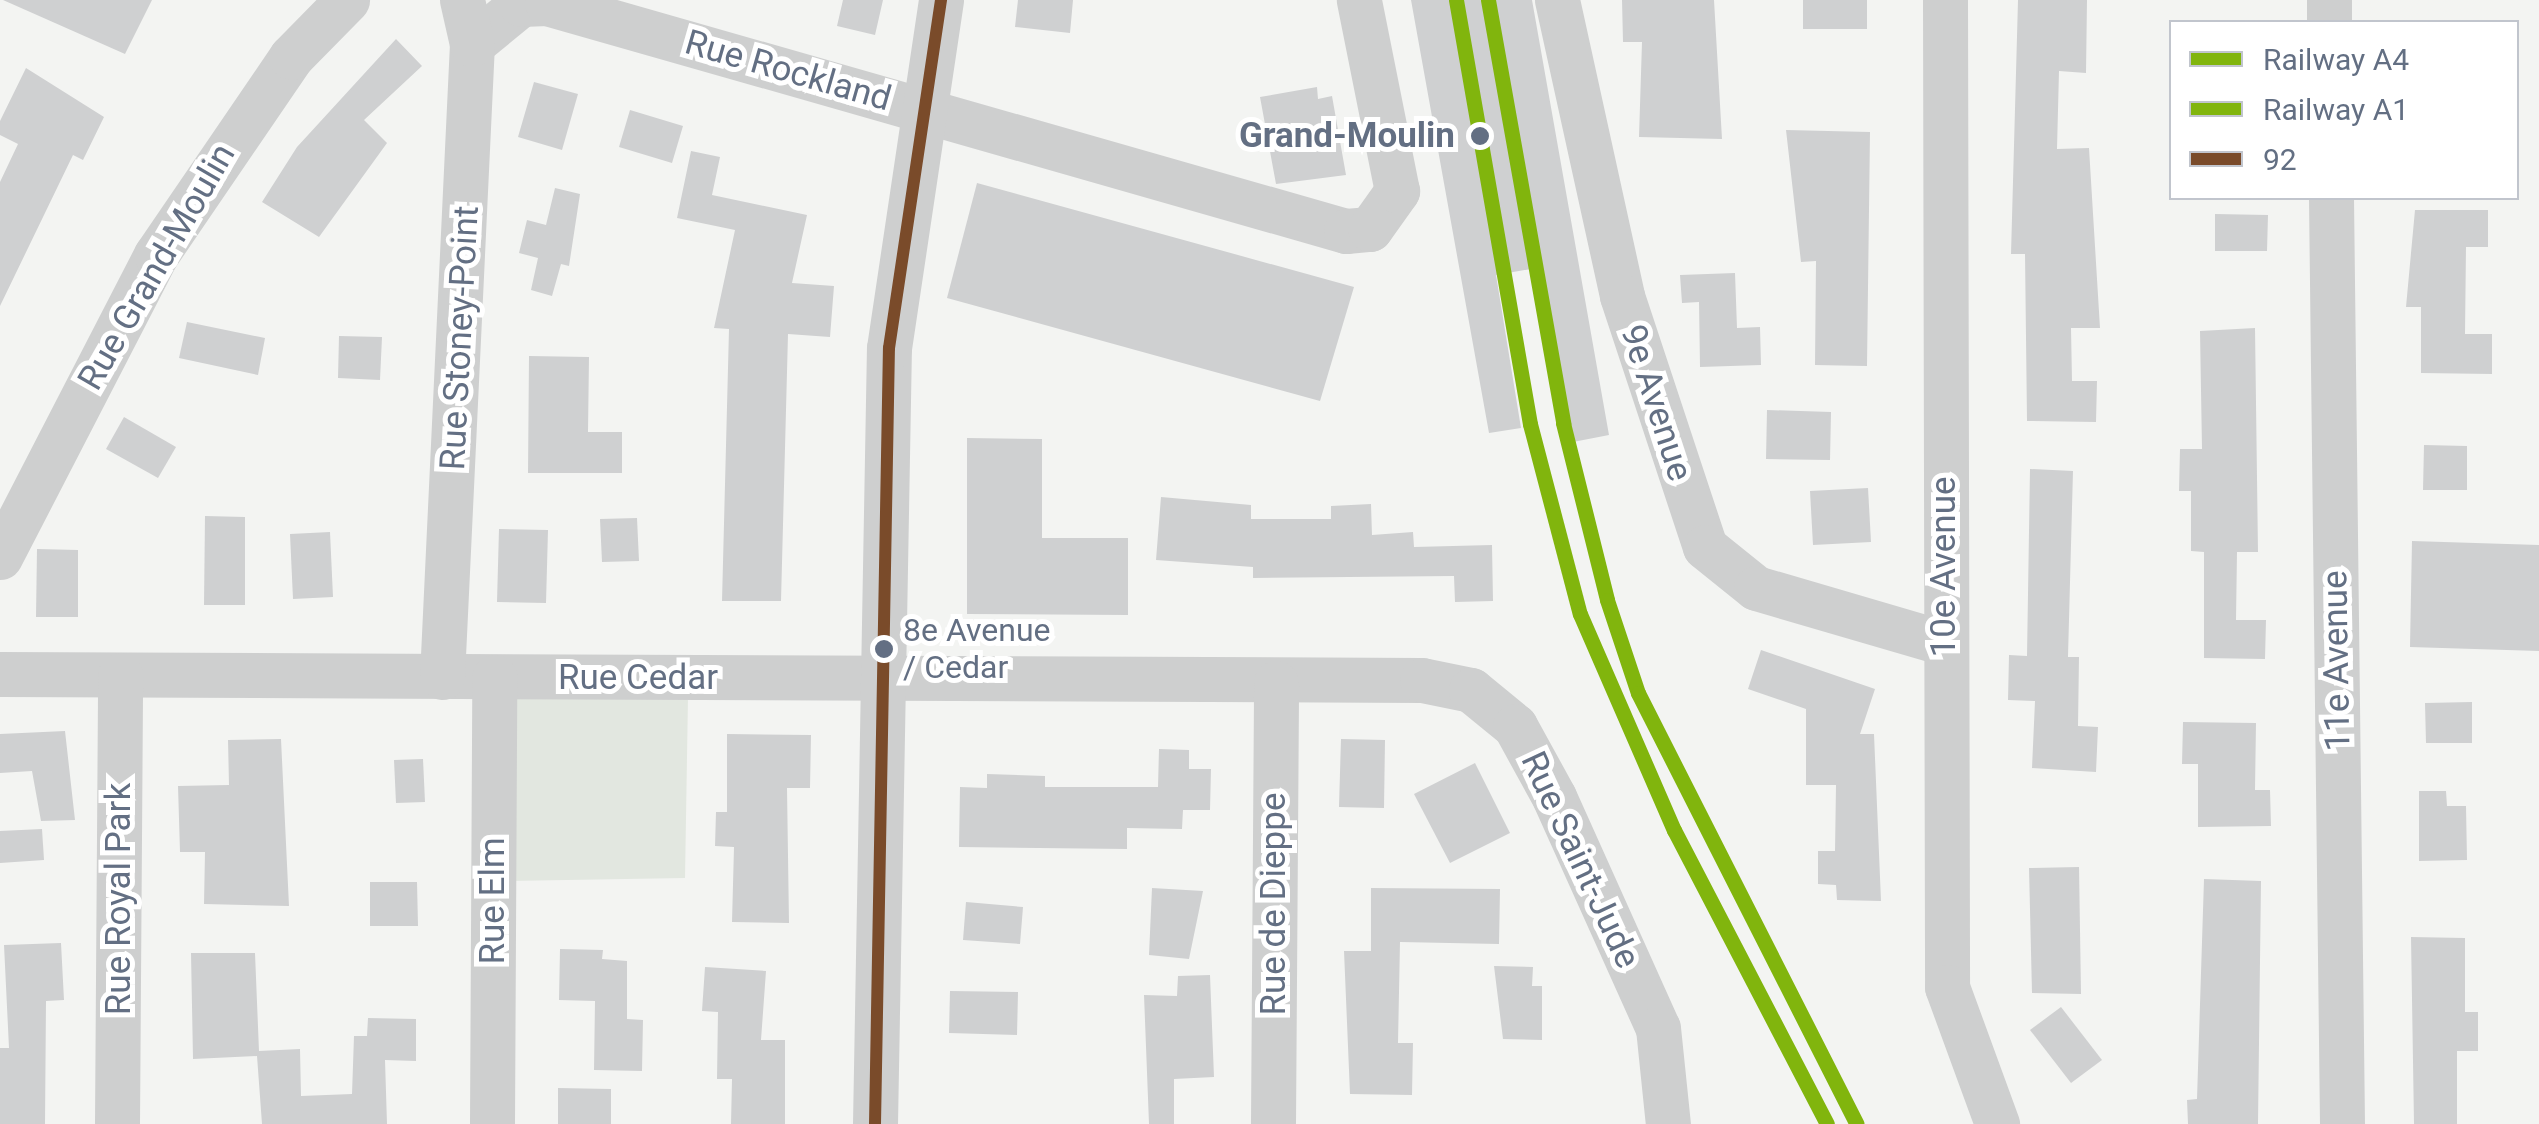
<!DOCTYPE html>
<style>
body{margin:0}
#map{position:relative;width:2539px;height:1124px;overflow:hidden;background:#f3f4f2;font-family:Roboto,sans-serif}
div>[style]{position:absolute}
.green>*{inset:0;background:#e2e7e0}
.building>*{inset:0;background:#cfd0d1}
.minor>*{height:45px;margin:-22.5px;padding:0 22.5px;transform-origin:22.5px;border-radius:22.5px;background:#cecfcf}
.bus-1>*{height:12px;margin:-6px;padding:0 6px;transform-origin:6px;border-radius:6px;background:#7a4b2a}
.rail-1>*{height:15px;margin:-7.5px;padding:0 7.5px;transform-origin:7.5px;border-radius:7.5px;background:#81b50d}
.rail-2>*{height:15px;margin:-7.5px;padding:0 7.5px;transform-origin:7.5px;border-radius:7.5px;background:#81b50d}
.dots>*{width:28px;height:28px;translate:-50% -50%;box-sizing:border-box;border:5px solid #fff;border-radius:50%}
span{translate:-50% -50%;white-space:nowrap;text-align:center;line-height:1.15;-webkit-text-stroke:10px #fff;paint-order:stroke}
.bus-label{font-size:32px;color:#636f83}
.left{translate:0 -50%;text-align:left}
.street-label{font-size:35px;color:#636f83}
.stop-label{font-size:35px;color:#636f83;font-weight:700}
.right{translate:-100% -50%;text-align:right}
.legend{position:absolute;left:2169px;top:20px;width:350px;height:180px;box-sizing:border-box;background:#fff;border:2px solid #c1c5cd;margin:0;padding:12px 18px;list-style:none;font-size:30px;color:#636f83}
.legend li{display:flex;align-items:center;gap:20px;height:50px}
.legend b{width:50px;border:2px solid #c1c5cd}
</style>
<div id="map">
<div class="green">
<div style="clip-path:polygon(503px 688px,688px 697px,685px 878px,502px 881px)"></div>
</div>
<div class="building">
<div style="clip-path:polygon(3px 0,152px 0,125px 54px)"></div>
<div style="clip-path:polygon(843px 0,883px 0,875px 35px,837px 26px)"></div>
<div style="clip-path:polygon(1018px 0,1073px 0,1070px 33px,1015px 27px)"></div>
<div style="clip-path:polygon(1411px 0,1532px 0,1609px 435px,1573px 442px,1542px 267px,1496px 275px,1521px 428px,1489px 433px)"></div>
<div style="clip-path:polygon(1622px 0,1714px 0,1722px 139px,1639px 137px,1642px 42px,1623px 42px)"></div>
<div style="clip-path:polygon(1803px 0,1867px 0,1867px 29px,1803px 29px)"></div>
<div style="clip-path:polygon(2018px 0,2087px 0,2086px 73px,2059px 71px,2057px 149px,2089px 148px,2100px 328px,2071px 328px,2072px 381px,2097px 381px,2096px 422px,2027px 421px,2025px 254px,2011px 254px)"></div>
<div style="clip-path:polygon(396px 39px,422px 66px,364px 120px,387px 143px,319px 237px,262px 202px,297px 147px)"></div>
<div style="clip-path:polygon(26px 68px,104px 117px,83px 160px,73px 155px,0 306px,0 182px,18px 144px,0 135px,0 121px)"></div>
<div style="clip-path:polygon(534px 82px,578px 94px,562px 150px,518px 137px)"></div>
<div style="clip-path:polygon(1317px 87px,1318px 99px,1332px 96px,1346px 175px,1276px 184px,1260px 97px)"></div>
<div style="clip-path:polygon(630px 110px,683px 126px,672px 163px,619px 147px)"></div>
<div style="clip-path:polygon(1786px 130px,1870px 132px,1867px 366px,1815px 365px,1816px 261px,1801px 262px)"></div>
<div style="clip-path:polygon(691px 151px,720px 157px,712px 195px,807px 215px,792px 283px,834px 286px,830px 337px,788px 334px,781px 601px,722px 601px,729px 329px,714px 328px,735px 230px,677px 218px)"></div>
<div style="clip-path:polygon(977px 183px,1354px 287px,1320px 401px,947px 298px)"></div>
<div style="clip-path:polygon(555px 188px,580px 194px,569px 266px,561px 264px,552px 296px,531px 290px,538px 258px,519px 253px,527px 220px,546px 225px)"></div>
<div style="clip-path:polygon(2415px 210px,2488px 210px,2488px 247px,2466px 247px,2465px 334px,2492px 334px,2492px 374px,2421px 373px,2421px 307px,2406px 307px)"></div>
<div style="clip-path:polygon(2215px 214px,2268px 215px,2267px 251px,2215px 251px)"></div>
<div style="clip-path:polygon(1735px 273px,1737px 328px,1760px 327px,1761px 365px,1700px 367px,1699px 302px,1682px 303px,1680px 275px)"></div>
<div style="clip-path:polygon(187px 322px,265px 338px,258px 375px,179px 358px)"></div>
<div style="clip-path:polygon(2255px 328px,2258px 552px,2237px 552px,2236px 620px,2266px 620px,2265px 659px,2204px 658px,2204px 552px,2191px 551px,2191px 491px,2179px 491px,2180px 449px,2202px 449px,2200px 331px)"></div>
<div style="clip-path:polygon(339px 336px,382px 337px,380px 380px,338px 378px)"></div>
<div style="clip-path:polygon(529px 356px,589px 357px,588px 432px,622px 432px,622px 473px,528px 473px)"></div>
<div style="clip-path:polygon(1767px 410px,1831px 412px,1830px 460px,1766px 459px)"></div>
<div style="clip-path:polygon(124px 417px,176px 447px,158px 478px,106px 449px)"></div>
<div style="clip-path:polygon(967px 438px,1042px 439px,1042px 538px,1128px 538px,1128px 615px,967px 614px)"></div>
<div style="clip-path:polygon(2424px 445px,2467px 446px,2467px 490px,2423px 490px)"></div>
<div style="clip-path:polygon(2030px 469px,2073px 471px,2068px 657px,2079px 657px,2078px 726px,2098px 727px,2096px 772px,2032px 768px,2035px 701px,2008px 700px,2009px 655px,2027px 656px)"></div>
<div style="clip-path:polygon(1868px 488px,1871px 542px,1813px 545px,1810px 491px)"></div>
<div style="clip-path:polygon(1161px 497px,1251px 505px,1251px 519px,1331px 519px,1331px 506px,1371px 504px,1372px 535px,1413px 532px,1414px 547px,1492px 545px,1493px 601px,1455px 602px,1454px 576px,1253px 578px,1253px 567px,1156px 560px)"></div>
<div style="clip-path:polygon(205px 516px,245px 517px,245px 605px,204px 605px)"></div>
<div style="clip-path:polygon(637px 518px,639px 561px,602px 562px,600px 519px)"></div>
<div style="clip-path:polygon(499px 529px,548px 530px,546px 603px,497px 602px)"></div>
<div style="clip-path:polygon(330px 532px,333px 597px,293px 599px,290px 534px)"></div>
<div style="clip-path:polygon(2412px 541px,2539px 545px,2539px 651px,2410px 647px)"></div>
<div style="clip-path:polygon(37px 549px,78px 550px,78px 617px,36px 617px)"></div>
<div style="clip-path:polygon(1761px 650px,1875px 689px,1860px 734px,1874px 734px,1881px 901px,1837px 900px,1836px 885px,1818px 884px,1818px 851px,1835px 851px,1836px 785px,1806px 785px,1806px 709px,1748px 689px)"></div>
<div style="clip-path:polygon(2472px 702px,2472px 743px,2426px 743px,2425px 703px)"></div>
<div style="clip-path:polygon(2183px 722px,2256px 723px,2255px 790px,2270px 790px,2271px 826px,2198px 827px,2198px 764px,2182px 764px)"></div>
<div style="clip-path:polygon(65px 731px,75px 820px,41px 821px,32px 771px,0 773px,0 734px)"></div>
<div style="clip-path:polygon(727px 734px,811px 735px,810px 788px,787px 788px,789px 923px,732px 922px,734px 847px,715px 846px,716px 812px,727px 812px)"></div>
<div style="clip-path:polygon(281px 739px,289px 906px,204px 904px,205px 852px,180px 852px,178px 786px,229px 785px,228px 740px)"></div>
<div style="clip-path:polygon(1341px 739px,1385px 740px,1384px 808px,1339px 807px)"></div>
<div style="clip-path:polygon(1159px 749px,1189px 750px,1189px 769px,1211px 769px,1210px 810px,1183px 810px,1182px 829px,1127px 828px,1127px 849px,959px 847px,960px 787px,987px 788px,987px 774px,1045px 776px,1045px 787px,1158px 787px)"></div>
<div style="clip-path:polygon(423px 759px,425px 802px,396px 803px,394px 760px)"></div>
<div style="clip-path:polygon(1475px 763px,1510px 833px,1450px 863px,1414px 794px)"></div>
<div style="clip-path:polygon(2419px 791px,2446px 791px,2447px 806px,2466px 806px,2467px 860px,2419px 861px)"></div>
<div style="clip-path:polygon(42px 829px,44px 860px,0 863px,0 831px)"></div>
<div style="clip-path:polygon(2079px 867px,2081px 994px,2032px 993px,2029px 868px)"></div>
<div style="clip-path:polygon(2204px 879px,2261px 881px,2258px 1124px,2188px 1124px,2187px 1100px,2197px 1099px)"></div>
<div style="clip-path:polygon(370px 882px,417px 882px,418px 926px,370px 926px)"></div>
<div style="clip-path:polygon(1152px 888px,1203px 891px,1189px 959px,1149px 955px)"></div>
<div style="clip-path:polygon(1371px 888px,1500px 889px,1499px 944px,1400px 942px,1398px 1043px,1413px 1043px,1412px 1095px,1350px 1094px,1344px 951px,1371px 951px)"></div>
<div style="clip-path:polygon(966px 902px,1023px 907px,1020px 944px,963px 940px)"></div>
<div style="clip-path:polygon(2411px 937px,2465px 938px,2465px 1012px,2478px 1012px,2478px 1051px,2457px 1051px,2457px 1124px,2414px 1124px)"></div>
<div style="clip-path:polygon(61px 943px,64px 1000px,46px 1001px,45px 1124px,0 1124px,0 1048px,9px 1048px,4px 945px)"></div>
<div style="clip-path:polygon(560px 949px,603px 950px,602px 959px,627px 961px,627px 1019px,643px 1020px,642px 1071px,594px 1070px,595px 1001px,559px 1000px)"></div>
<div style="clip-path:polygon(191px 953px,255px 953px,259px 1051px,300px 1049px,301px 1096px,352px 1094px,354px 1036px,367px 1036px,368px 1018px,416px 1019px,416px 1061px,385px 1060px,387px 1124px,262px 1124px,257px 1056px,193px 1059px)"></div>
<div style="clip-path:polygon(1494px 966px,1533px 967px,1532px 986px,1542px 986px,1542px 1040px,1503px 1039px)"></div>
<div style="clip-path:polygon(705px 967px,766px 971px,761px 1040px,785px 1040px,785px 1124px,731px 1124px,732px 1079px,717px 1079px,718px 1012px,702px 1011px)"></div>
<div style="clip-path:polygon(1210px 975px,1214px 1077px,1174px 1079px,1174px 1124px,1149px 1124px,1144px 995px,1177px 996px,1178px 976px)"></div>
<div style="clip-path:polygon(950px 991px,1018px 992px,1017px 1035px,949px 1033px)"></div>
<div style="clip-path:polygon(2061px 1007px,2102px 1060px,2071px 1083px,2030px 1030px)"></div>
<div style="clip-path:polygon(558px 1088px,611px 1089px,611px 1124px,558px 1124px)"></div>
</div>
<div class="minor">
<div style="left:1557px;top:0;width:303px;rotate:77.6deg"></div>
<div style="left:1622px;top:296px;width:264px;rotate:71.7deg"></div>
<div style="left:1705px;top:547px;width:65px;rotate:38.8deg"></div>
<div style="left:1756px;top:588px;width:196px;rotate:16.3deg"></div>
<div style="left:1945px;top:0;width:987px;rotate:89.88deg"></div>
<div style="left:1947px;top:987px;width:146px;rotate:69.9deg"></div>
<div style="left:2329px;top:0;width:22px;rotate:90deg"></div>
<div style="left:472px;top:44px;width:63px;rotate:-39.2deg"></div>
<div style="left:521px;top:4px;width:26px;rotate:-2deg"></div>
<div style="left:547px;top:3px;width:831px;rotate:15.93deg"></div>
<div style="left:1346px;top:231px;width:24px;rotate:-5deg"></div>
<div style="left:1370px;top:229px;width:47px;rotate:-54.6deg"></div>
<div style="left:1397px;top:191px;width:195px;rotate:-101.3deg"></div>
<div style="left:2331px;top:198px;width:926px;rotate:89.32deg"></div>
<div style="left:0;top:557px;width:340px;rotate:-62.7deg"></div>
<div style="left:156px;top:255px;width:240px;rotate:-55.7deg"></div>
<div style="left:291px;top:57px;width:80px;rotate:-45.5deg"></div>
<div style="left:0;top:674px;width:1422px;rotate:0.24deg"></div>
<div style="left:1422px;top:680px;width:50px;rotate:11.5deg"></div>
<div style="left:1471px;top:690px;width:57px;rotate:39.3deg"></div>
<div style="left:1515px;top:726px;width:81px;rotate:61.2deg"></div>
<div style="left:1554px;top:797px;width:253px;rotate:65.8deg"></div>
<div style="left:1658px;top:1028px;width:97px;rotate:84.1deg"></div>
<div style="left:442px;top:677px;width:634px;rotate:-87.29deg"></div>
<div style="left:472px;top:44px;width:45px;rotate:-102.8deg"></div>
<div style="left:117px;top:1124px;width:449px;rotate:-89.6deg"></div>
<div style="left:492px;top:1124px;width:447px;rotate:-89.7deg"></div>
<div style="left:875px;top:1124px;width:776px;rotate:-88.97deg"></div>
<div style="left:889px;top:348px;width:352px;rotate:-81.5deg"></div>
<div style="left:1273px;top:1124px;width:441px;rotate:-89.6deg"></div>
</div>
<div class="bus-1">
<div style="left:875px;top:1124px;width:776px;rotate:-88.97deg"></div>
<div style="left:889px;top:348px;width:352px;rotate:-81.5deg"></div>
</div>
<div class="rail-1">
<div style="left:1456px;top:0;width:430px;rotate:80.1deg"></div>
<div style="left:1530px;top:424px;width:196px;rotate:75.3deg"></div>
<div style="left:1580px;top:614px;width:236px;rotate:66.5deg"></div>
<div style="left:1674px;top:830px;width:331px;rotate:62.5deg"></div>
</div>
<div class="rail-2">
<div style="left:1488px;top:0;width:430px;rotate:79.9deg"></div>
<div style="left:1563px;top:423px;width:182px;rotate:76deg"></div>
<div style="left:1607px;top:600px;width:98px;rotate:71.6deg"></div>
<div style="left:1638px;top:693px;width:483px;rotate:63.1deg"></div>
</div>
<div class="dots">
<div style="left:1480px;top:136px;background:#636f83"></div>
<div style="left:884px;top:649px;background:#636f83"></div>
</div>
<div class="bus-label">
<span class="left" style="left:903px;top:649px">8e Avenue<br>/ Cedar</span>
</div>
<div class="street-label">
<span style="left:788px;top:71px;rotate:16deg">Rue Rockland</span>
<span style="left:157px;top:267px;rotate:-60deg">Rue Grand-Moulin</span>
<span style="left:460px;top:338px;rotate:-87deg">Rue Stoney-Point</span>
<span style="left:1656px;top:403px;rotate:72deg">9e Avenue</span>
<span style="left:1944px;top:567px;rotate:-90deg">10e Avenue</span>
<span style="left:2337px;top:661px;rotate:-91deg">11e Avenue</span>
<span style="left:638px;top:678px">Rue Cedar</span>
<span style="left:1580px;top:860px;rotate:65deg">Rue Saint-Jude</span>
<span style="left:119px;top:899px;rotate:-90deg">Rue Royal Park</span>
<span style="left:493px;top:901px;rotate:-90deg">Rue Elm</span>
<span style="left:1274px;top:904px;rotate:-90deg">Rue de Dieppe</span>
</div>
<div class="stop-label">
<span class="right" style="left:1455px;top:136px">Grand-Moulin</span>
</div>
<ul class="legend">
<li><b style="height:12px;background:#81b50d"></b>Railway A4</li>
<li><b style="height:12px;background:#81b50d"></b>Railway A1</li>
<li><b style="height:12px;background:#7a4b2a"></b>92</li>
</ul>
</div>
